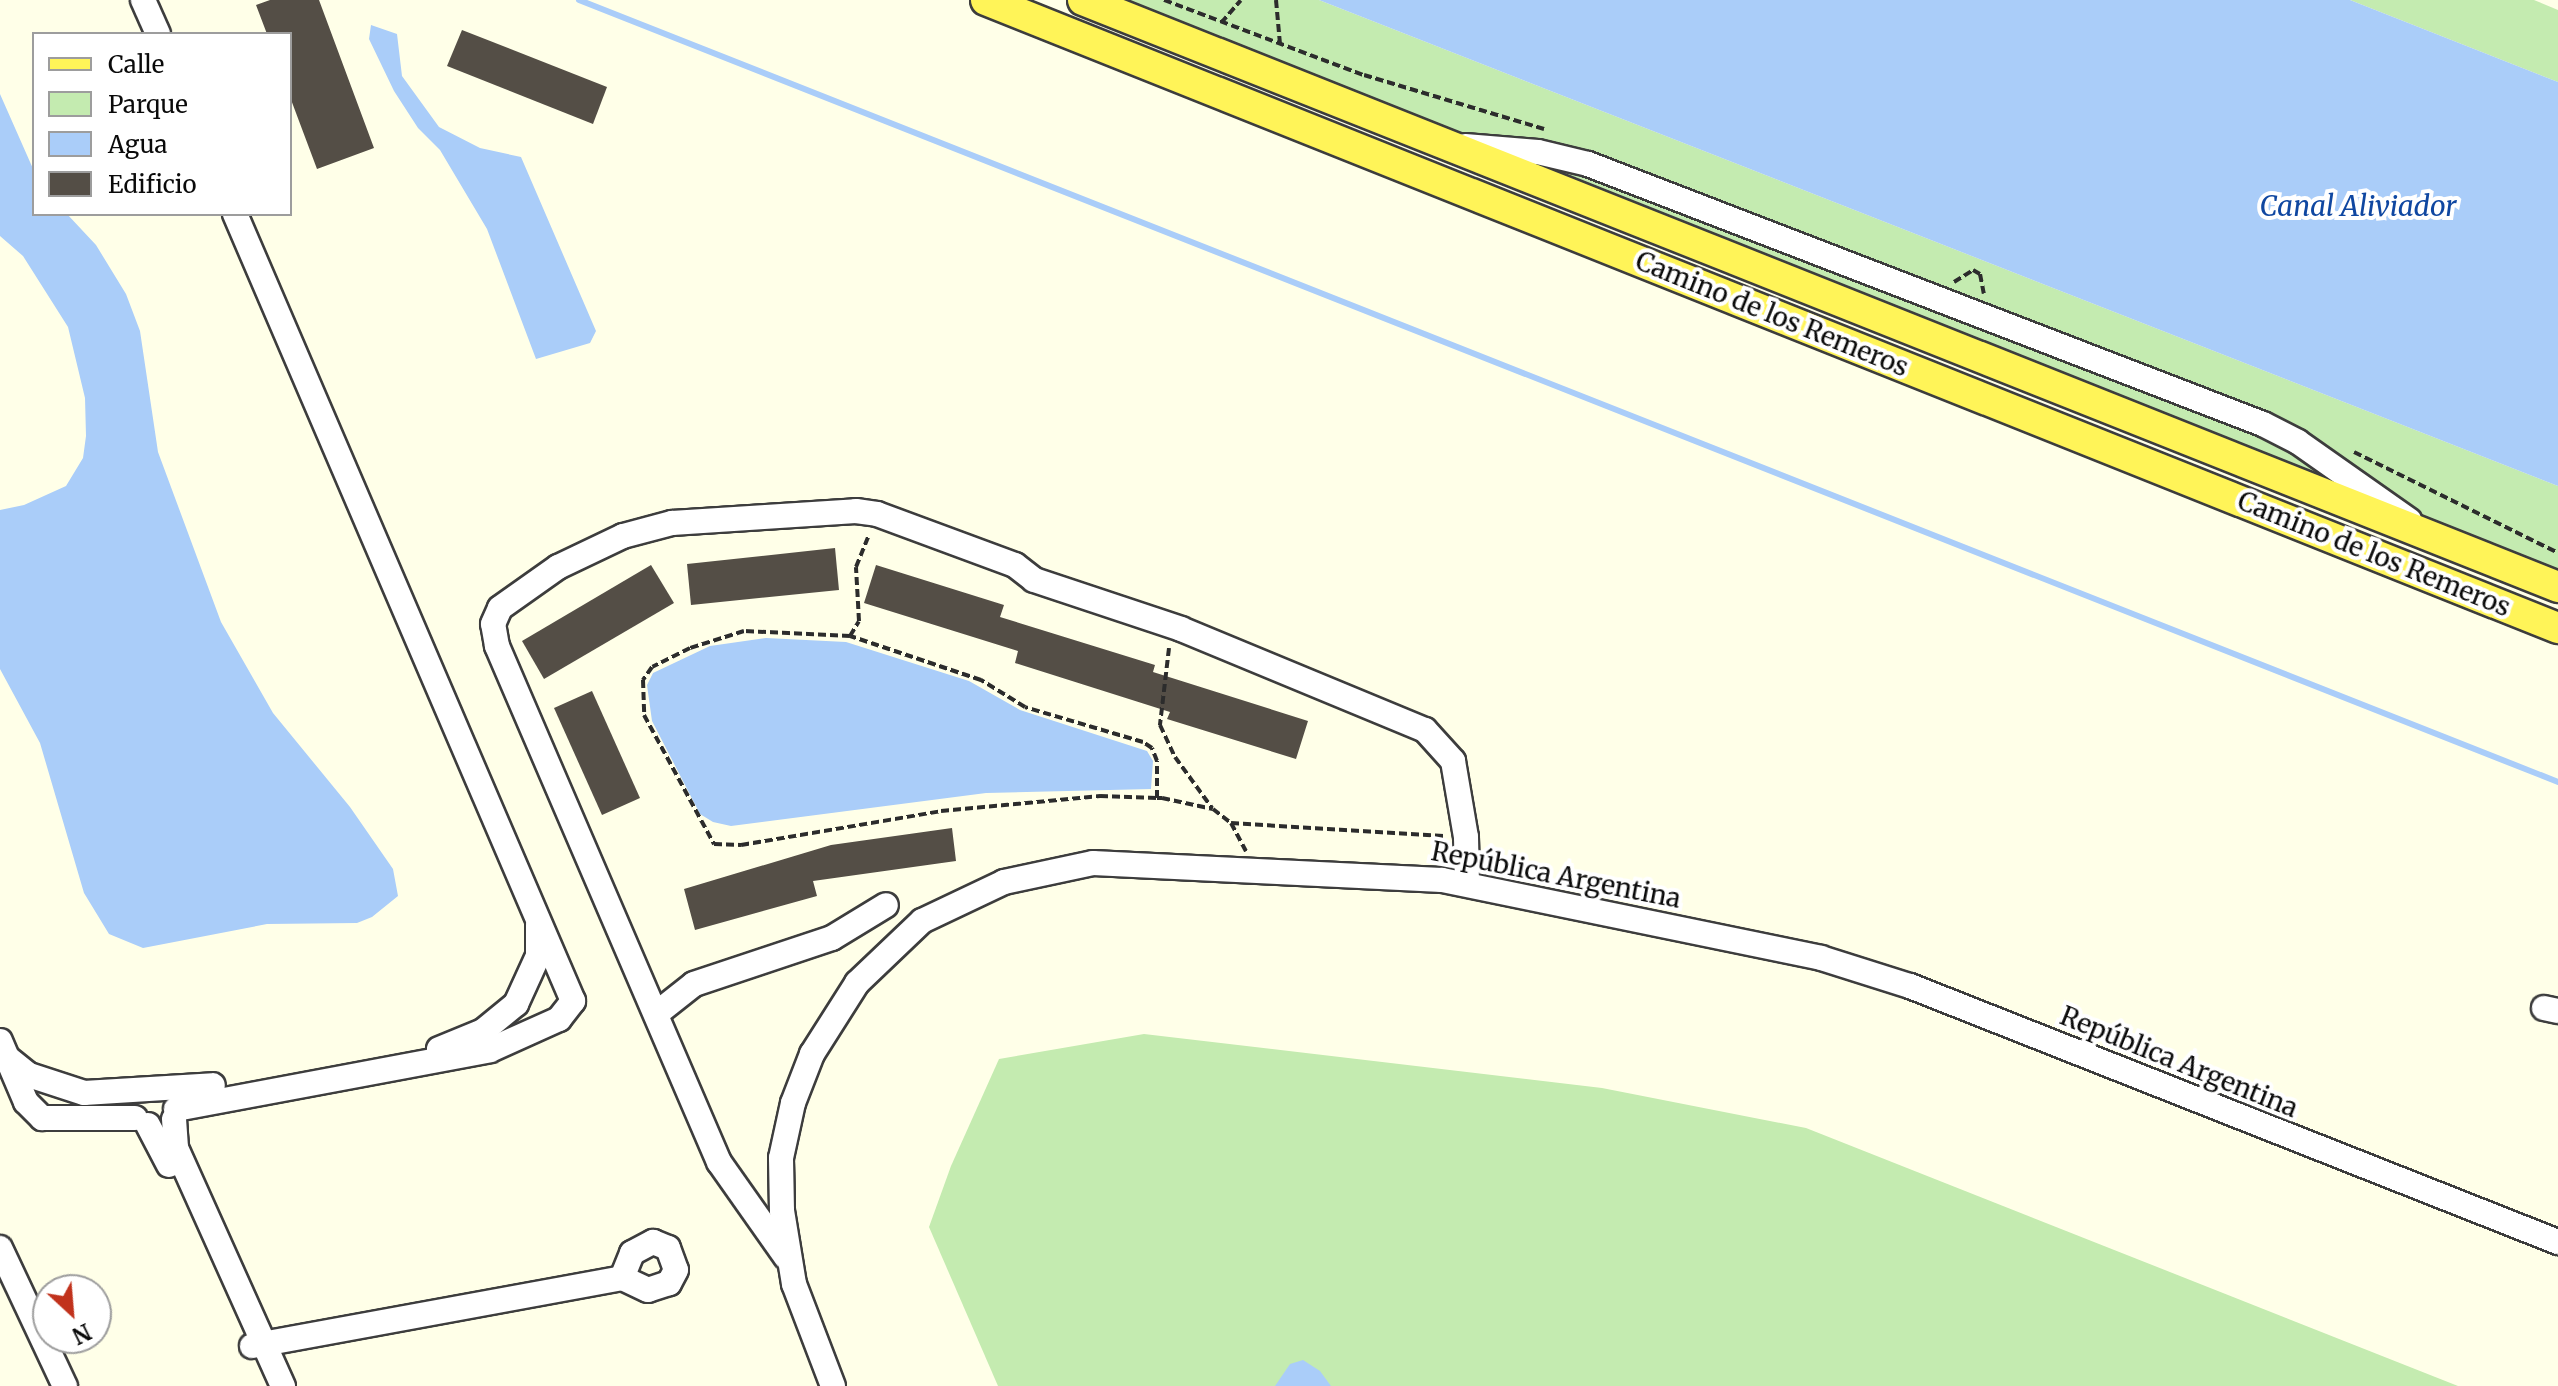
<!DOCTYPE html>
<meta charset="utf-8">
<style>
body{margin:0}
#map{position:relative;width:2558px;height:1386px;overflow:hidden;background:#ffffe8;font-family:Merriweather,serif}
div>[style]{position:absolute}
.green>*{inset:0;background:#c4ebb0}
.water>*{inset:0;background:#aacdf9}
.stream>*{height:6px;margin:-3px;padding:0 3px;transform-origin:3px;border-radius:3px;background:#aacdf9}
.building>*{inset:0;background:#544e46}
.path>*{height:4px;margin-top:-2px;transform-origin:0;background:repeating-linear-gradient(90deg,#2c2c2c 0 8px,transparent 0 12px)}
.roads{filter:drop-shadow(2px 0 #3d3d3d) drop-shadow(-2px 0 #3d3d3d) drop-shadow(0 2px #3d3d3d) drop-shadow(0 -2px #3d3d3d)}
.minor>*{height:24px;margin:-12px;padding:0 12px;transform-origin:12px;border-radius:12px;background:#fff}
.major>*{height:30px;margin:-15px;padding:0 15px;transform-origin:15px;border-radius:15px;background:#fff458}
span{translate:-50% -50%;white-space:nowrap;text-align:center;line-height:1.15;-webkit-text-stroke:8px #fff;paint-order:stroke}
.street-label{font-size:26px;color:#0a0a0a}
.water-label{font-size:28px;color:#0f47a1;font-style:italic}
.legend{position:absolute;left:32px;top:32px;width:260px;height:184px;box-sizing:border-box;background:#fff;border:2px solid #9d9d9d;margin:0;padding:10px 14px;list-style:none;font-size:24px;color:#0a0a0a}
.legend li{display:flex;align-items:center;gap:16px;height:40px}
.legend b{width:40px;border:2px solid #9d9d9d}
.north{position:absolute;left:32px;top:1274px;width:80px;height:80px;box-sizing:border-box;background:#fff;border:2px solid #9d9d9d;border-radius:50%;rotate:154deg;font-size:22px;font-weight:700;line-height:32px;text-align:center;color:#0a0a0a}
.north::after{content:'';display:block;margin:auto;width:28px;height:36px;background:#c1321c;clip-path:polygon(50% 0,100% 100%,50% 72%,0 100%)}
</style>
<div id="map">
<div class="green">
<div style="clip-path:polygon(1122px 0,1319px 0,2558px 486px,2558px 571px)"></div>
<div style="clip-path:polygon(2350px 0,2534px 0,2558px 10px,2558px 82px)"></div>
<div style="clip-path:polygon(1144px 1034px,1602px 1088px,1806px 1128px,2458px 1386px,998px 1386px,929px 1227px,951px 1166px,999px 1059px)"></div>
</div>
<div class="water">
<div style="clip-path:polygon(1319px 0,2350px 0,2558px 82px,2558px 486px)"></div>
<div style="clip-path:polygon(371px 25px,397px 34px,402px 76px,439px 127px,480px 148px,521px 157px,596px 331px,590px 343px,536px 359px,487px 229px,440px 150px,418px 128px,394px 91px,369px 39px)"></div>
<div style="clip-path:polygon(0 94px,34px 171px,34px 214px,67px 214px,96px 245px,126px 294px,140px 331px,158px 452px,221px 622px,273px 713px,350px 807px,393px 869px,398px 896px,372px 917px,357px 923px,267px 924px,143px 948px,109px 934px,84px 893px,40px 743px,0 669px,0 510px,24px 505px,66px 486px,83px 458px,86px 436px,85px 398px,68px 327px,23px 256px,0 236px)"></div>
<div style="clip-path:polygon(766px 638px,846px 642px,969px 681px,1020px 710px,1147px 751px,1153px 761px,1151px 789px,986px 793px,731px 826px,713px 822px,700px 814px,652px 721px,647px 685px,653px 673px,710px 646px)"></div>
<div style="clip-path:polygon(1303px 1360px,1320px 1371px,1331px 1386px,1275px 1386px,1290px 1364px)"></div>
</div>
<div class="stream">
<div style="left:579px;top:0;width:2128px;rotate:21.56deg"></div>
</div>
<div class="building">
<div style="clip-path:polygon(270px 0,319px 0,374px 148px,317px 169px,290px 97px,290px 34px,267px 34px,256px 5px)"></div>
<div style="clip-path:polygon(462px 30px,607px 87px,593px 124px,447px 66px)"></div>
<div style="clip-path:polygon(835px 548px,839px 590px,691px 605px,687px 564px)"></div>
<div style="clip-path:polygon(651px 565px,674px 603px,544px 679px,522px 641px)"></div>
<div style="clip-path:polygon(876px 565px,1004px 605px,1000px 617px,1155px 665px,1153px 672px,1308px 721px,1296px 759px,1167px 719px,1170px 712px,1015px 663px,1018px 651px,864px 603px)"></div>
<div style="clip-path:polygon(592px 691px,640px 798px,602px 815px,554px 708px)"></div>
<div style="clip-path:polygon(952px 828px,956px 861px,813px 881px,817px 896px,695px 930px,684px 889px,831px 845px)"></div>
</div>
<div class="path">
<div style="left:1164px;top:0;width:214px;rotate:20.6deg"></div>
<div style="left:1364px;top:75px;width:188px;rotate:16.7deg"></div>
<div style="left:1276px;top:0;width:44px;rotate:84.8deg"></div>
<div style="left:1221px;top:23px;width:30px;rotate:-49deg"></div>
<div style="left:1954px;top:282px;width:22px;rotate:-32deg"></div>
<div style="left:1973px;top:270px;width:8px;rotate:30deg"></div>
<div style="left:1980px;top:274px;width:20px;rotate:79deg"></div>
<div style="left:2354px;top:452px;width:228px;rotate:26.3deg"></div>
<div style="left:850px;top:636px;width:17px;rotate:-59deg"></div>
<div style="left:859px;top:621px;width:54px;rotate:-93.2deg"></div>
<div style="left:856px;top:567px;width:35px;rotate:-68deg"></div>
<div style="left:1169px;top:648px;width:78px;rotate:96.7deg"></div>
<div style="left:1160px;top:725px;width:35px;rotate:65deg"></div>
<div style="left:1175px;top:757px;width:63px;rotate:54deg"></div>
<div style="left:1157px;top:798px;width:37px;rotate:-90deg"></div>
<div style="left:1157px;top:761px;width:14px;rotate:-111deg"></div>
<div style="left:1152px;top:748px;width:11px;rotate:-146deg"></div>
<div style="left:1143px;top:742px;width:123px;rotate:-163.5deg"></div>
<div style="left:1025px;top:707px;width:52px;rotate:-148.5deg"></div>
<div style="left:981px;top:680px;width:138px;rotate:-161.4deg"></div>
<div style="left:850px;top:636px;width:106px;rotate:-177.3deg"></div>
<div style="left:744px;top:631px;width:57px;rotate:162.5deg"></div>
<div style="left:690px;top:648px;width:42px;rotate:153.4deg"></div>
<div style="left:652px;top:667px;width:16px;rotate:125deg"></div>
<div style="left:643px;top:680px;width:35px;rotate:88deg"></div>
<div style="left:644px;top:715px;width:147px;rotate:61.5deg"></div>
<div style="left:714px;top:844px;width:27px;rotate:2deg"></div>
<div style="left:741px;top:845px;width:203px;rotate:-9.6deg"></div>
<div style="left:941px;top:811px;width:160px;rotate:-5.4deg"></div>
<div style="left:1100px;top:796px;width:57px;rotate:2deg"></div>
<div style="left:1157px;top:798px;width:5px"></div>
<div style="left:1162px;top:798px;width:52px;rotate:12.2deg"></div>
<div style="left:1213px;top:809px;width:23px;rotate:38deg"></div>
<div style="left:1231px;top:823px;width:32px;rotate:62deg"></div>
<div style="left:1231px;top:823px;width:213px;rotate:3.5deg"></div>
</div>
<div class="roads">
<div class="minor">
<div style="left:143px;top:0;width:37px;rotate:66deg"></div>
<div style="left:1465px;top:146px;width:73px;rotate:4.7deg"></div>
<div style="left:1538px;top:152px;width:51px;rotate:13.5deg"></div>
<div style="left:1588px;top:164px;width:723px;rotate:21.07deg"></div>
<div style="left:2263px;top:424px;width:39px;rotate:27deg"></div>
<div style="left:2298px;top:442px;width:136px;rotate:35.1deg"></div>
<div style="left:2544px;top:1008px;width:14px;rotate:12deg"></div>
<div style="left:656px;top:1014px;width:48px;rotate:-38.3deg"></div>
<div style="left:694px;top:984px;width:145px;rotate:-18.4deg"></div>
<div style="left:832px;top:938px;width:63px;rotate:-31.4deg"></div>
<div style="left:0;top:1041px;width:66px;rotate:66.9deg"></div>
<div style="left:26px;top:1102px;width:23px;rotate:45deg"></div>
<div style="left:42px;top:1118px;width:93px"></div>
<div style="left:439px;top:1049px;width:48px;rotate:-22.2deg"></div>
<div style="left:483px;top:1031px;width:43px;rotate:-39.3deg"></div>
<div style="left:516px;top:1004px;width:53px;rotate:-65.4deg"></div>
<div style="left:538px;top:956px;width:31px;rotate:-90deg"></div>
<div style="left:9px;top:1059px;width:26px;rotate:39deg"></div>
<div style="left:29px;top:1075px;width:58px;rotate:18.1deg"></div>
<div style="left:84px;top:1093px;width:129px;rotate:-3.5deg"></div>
<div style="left:176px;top:1109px;width:319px;rotate:-10.6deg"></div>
<div style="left:490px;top:1050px;width:76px;rotate:-24.2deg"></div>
<div style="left:559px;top:1019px;width:23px;rotate:-52deg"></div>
<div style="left:573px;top:1001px;width:857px;rotate:-113.24deg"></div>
<div style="left:174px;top:1119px;width:29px;rotate:86deg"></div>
<div style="left:176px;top:1148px;width:261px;rotate:65.8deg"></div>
<div style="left:148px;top:1125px;width:45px;rotate:62.3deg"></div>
<div style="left:653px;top:1242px;width:16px;rotate:22deg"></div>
<div style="left:668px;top:1248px;width:23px;rotate:70deg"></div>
<div style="left:676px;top:1270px;width:15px;rotate:118deg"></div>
<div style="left:669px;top:1283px;width:22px;rotate:162deg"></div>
<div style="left:648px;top:1290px;width:29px;rotate:-155deg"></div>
<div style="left:622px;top:1278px;width:27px;rotate:-68deg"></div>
<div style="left:632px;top:1253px;width:24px;rotate:-28deg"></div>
<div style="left:0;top:1248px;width:153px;rotate:64.8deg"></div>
<div style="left:786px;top:1257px;width:116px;rotate:-125.2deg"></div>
<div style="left:719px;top:1162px;width:562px;rotate:-113.28deg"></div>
<div style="left:497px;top:646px;width:22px;rotate:-100deg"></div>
<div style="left:493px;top:624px;width:17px;rotate:-66deg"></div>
<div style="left:500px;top:608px;width:71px;rotate:-35.3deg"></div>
<div style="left:558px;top:567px;width:72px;rotate:-25.5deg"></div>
<div style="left:623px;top:536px;width:51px;rotate:-14.9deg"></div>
<div style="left:672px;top:523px;width:184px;rotate:-3.7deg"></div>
<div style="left:856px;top:511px;width:21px;rotate:8deg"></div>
<div style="left:877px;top:514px;width:147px;rotate:20.3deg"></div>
<div style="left:1015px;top:565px;width:24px;rotate:38deg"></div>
<div style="left:1034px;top:580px;width:155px;rotate:18.4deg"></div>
<div style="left:1181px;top:629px;width:264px;rotate:22.5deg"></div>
<div style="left:1425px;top:730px;width:42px;rotate:47.9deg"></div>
<div style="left:1453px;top:761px;width:77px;rotate:80.3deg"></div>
<div style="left:1466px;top:837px;width:46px;rotate:88.8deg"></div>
<div style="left:252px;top:1346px;width:376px;rotate:-10.4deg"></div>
<div style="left:833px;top:1386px;width:109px;rotate:-110.9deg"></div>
<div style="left:794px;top:1284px;width:74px;rotate:-99.3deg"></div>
<div style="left:782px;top:1211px;width:53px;rotate:-91.1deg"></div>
<div style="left:781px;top:1158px;width:56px;rotate:-77.7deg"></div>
<div style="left:793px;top:1103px;width:53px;rotate:-68.8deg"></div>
<div style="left:812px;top:1054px;width:84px;rotate:-57.6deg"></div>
<div style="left:857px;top:983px;width:90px;rotate:-43.6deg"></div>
<div style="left:922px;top:921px;width:91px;rotate:-25.4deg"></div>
<div style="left:1004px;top:882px;width:91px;rotate:-12.1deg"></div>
<div style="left:1093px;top:863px;width:349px;rotate:2.8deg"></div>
<div style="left:1442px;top:880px;width:387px;rotate:11.6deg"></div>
<div style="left:1821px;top:958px;width:93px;rotate:17.5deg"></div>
<div style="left:1910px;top:986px;width:697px;rotate:21.56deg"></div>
</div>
<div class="major">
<div style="left:986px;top:0;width:1693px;rotate:21.78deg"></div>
<div style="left:1083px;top:0;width:1588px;rotate:21.7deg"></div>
</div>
</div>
<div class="street-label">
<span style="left:1772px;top:314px;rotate:22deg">Camino de los Remeros</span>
<span style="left:2374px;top:554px;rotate:22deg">Camino de los Remeros</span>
<span style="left:1556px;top:875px;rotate:11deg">República Argentina</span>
<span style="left:2179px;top:1062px;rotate:22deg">República Argentina</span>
</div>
<div class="water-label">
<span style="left:2358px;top:206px">Canal Aliviador</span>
</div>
<ul class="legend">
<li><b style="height:10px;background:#fff458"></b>Calle</li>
<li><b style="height:22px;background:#c4ebb0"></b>Parque</li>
<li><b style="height:22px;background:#aacdf9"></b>Agua</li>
<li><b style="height:22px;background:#544e46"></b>Edificio</li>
</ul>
<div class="north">N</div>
</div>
